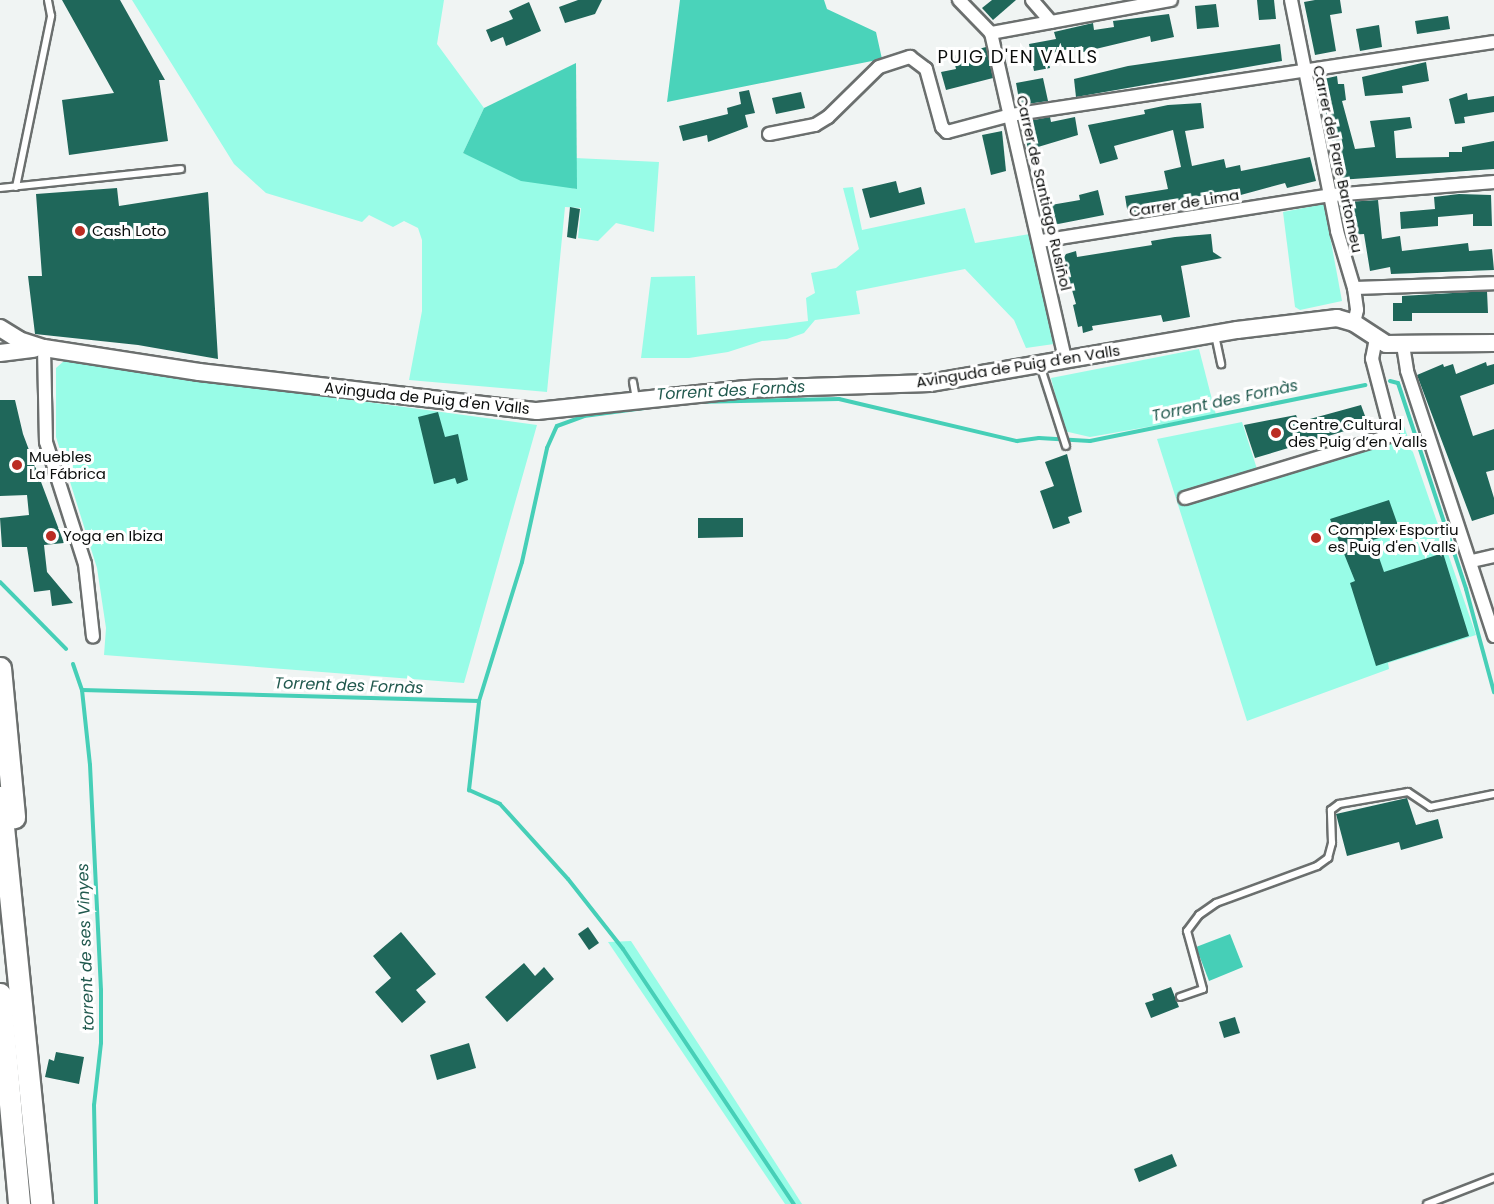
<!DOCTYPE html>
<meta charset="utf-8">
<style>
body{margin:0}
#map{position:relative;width:1494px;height:1204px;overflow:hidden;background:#f0f4f3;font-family:Poppins,sans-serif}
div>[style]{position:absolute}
.green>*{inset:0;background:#98fce7}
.forest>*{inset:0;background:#4ad3ba}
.water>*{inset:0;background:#46cfb7}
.stream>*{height:4px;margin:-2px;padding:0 2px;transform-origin:2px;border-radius:2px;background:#46cfb7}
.building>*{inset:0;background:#1f675a}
.roads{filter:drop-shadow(2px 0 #6b6f6e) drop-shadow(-2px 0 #6b6f6e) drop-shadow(0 2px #6b6f6e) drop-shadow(0 -2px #6b6f6e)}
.lane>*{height:6px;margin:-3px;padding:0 3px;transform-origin:3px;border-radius:3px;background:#fff}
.street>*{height:12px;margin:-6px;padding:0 6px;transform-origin:6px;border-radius:6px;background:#fff}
.secondary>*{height:16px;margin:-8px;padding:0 8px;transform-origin:8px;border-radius:8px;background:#fff}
.highway>*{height:21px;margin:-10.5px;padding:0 10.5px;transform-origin:10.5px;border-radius:10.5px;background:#fff}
.dots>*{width:16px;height:16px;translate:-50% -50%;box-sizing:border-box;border:3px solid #fff;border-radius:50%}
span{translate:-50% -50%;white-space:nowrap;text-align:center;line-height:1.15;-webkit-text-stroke:6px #fff;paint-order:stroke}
.street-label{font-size:15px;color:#0a0c0b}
.poi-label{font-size:15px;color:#0a0c0b}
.left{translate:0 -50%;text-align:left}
.water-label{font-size:16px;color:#21594e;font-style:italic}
.quarter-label{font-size:18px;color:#0a0c0b;letter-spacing:1.5px}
</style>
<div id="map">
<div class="green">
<div style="clip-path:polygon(132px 0,444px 0,437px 44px,484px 108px,463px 153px,576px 189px,575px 158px,659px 162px,654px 232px,616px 223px,598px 241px,578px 238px,581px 208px,565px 207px,547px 392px,409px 380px,422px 311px,422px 240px,418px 228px,404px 221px,393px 227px,369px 215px,362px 222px,266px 193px,234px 164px)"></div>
<div style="clip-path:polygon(853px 187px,862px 230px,965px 208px,975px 243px,1030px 234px,1054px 344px,1026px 348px,1014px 320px,965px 269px,856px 291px,860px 314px,815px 320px,804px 333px,787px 339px,762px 341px,728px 352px,689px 358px,641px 358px,651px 277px,695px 276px,697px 335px,808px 321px,806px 298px,815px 293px,811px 273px,836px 268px,859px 249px,843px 188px)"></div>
<div style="clip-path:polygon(1324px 204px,1342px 301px,1300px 310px,1295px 307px,1283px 212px)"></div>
<div style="clip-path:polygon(1199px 349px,1216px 415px,1090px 437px,1064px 431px,1051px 378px)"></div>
<div style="clip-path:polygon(64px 361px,537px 425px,464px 683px,104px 655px,106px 628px,97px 568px,56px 437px,56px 368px)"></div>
<div style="clip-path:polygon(1242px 422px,1257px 469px,1404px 426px,1476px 635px,1388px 663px,1389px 669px,1247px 721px,1157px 439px)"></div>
<div style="clip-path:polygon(631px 941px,726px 1086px,802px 1204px,785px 1204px,608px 942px)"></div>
</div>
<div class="forest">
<div style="clip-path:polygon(680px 0,824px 0,827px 9px,876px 32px,882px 59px,667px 102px)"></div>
<div style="clip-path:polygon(576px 63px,577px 189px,521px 181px,463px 153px,484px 108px)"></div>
</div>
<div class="water">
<div style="clip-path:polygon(1230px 934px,1243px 967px,1209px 981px,1196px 947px)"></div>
</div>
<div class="stream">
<div style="left:1390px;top:381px;width:8px;rotate:14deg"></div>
<div style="left:1398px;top:383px;width:217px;rotate:71.7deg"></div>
<div style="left:1466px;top:589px;width:107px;rotate:74.8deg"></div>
<div style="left:693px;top:402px;width:146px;rotate:-1.2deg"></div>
<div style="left:839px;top:399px;width:183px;rotate:13.3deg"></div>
<div style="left:1017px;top:441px;width:22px;rotate:-8deg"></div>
<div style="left:1039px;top:438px;width:51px;rotate:3.4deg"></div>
<div style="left:1090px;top:441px;width:281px;rotate:-11.5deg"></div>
<div style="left:0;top:582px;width:94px;rotate:45.4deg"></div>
<div style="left:73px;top:664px;width:28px;rotate:71deg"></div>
<div style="left:82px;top:690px;width:75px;rotate:83.9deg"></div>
<div style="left:90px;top:765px;width:225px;rotate:87.2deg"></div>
<div style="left:101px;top:990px;width:53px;rotate:90deg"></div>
<div style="left:101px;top:1043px;width:62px;rotate:96.4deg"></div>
<div style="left:94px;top:1105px;width:99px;rotate:88.8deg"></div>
<div style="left:82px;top:690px;width:397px;rotate:1.6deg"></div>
<div style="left:479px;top:701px;width:145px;rotate:-72.8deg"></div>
<div style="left:522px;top:562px;width:117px;rotate:-77.6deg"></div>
<div style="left:547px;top:448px;width:24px;rotate:-66deg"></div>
<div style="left:557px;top:426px;width:29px;rotate:-20deg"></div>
<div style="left:584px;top:416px;width:61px;rotate:-7.6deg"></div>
<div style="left:479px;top:702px;width:89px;rotate:96.5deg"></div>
<div style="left:469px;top:790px;width:34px;rotate:24deg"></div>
<div style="left:500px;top:804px;width:101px;rotate:47.8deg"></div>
<div style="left:568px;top:879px;width:89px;rotate:51.8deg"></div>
<div style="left:623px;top:949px;width:307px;rotate:56.2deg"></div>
</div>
<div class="building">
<div style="clip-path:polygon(62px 0,120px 0,165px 80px,159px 80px,168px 141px,69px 155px,62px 100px,114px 93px)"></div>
<div style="clip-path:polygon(578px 0,602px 0,595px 14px,565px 23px,559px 7px)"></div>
<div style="clip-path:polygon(992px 0,1016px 0,993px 20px,982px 8px)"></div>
<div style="clip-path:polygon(1257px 0,1274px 0,1276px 19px,1259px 20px)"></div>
<div style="clip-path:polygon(1315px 0,1340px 0,1342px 13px,1330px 15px,1336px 51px,1315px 55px,1304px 2px)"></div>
<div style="clip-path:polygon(529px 2px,541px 31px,506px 46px,503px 37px,491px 42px,486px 30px,513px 19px,509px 11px)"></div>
<div style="clip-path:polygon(1216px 4px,1219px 27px,1197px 29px,1195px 6px)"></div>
<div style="clip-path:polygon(1169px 14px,1174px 37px,1151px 42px,1150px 36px,1083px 52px,1082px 46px,1047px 54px,1050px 68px,1034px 71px,1029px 44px,1056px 39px,1054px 32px,1093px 23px,1094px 30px,1114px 27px,1113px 21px)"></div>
<div style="clip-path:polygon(1448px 16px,1450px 29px,1417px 34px,1415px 21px)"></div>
<div style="clip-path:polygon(1379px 25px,1382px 47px,1360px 51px,1356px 29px)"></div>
<div style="clip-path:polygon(1280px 44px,1282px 61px,1076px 97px,1074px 79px,1128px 66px)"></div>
<div style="clip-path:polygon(986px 47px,993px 78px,946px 90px,941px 72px,956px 69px,953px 56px)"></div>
<div style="clip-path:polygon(1426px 62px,1429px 81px,1402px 86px,1403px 93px,1365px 96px,1362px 77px)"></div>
<div style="clip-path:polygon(1337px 76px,1338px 84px,1344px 84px,1346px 100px,1342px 101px,1355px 149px,1375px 147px,1370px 121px,1410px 117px,1412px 128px,1394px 131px,1396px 158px,1449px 157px,1449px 152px,1462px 152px,1462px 147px,1494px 141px,1494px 169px,1339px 180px,1336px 140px,1332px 141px,1319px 80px)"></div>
<div style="clip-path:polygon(1043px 78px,1048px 101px,1020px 105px,1016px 83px)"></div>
<div style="clip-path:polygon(749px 90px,755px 113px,745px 115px,748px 127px,708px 142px,707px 135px,683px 141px,679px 126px,728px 114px,727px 108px,741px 104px,739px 92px)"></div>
<div style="clip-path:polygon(801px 92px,805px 108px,776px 114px,772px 98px)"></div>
<div style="clip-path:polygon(1467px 93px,1468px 100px,1494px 96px,1494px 112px,1464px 117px,1465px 123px,1455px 124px,1449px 99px)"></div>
<div style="clip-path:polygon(1201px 103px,1204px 128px,1185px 131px,1192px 166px,1224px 159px,1226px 168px,1240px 165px,1241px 171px,1310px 157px,1316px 181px,1287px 188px,1285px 183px,1237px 196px,1236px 189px,1155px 205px,1156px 211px,1128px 215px,1125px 196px,1168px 189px,1164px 171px,1181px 167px,1173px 130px,1114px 146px,1118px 159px,1100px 164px,1088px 125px,1145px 114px,1144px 110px,1168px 105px)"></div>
<div style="clip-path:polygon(1050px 117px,1051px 122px,1075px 117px,1078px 135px,1028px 150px,1023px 122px)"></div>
<div style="clip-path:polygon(1002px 131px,1006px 171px,991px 175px,982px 135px)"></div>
<div style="clip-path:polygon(896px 181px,899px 193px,921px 187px,925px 204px,870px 218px,862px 189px)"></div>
<div style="clip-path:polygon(117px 188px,119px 206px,208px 192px,218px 359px,138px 345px,35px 334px,28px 276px,42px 276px,36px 194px)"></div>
<div style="clip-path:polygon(1098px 190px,1104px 215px,1048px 226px,1045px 206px,1080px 200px,1079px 195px)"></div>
<div style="clip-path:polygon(1459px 194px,1491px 195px,1492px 226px,1473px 226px,1473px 214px,1438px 217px,1438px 226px,1401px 229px,1400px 212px,1435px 209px,1434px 197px)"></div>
<div style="clip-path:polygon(1378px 200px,1382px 239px,1400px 236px,1402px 251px,1468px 243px,1469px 251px,1492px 249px,1494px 270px,1391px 274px,1390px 267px,1370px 271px,1364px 234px,1349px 235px,1346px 202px)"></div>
<div style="clip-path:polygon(570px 207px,580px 209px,576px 239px,567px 237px)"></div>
<div style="clip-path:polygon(1211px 234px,1213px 252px,1222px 258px,1181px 266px,1190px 317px,1163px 322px,1161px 315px,1092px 326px,1093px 330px,1083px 333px,1082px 326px,1078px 327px,1073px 305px,1076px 304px,1063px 259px,1066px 254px,1076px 251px,1077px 257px,1152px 245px,1151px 241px,1175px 237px)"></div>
<div style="clip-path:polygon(1487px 291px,1488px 313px,1412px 313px,1412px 321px,1393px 321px,1393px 303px,1402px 303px,1402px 296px)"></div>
<div style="clip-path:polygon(1486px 362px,1487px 366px,1494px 364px,1494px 384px,1460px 396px,1473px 436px,1494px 429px,1494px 470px,1486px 472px,1494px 498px,1494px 514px,1472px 521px,1417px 375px,1443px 364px,1444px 367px,1453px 364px,1456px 374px)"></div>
<div style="clip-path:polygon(0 400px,15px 400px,23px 434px,64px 543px,44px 545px,47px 572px,73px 603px,52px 606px,50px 590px,34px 592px,27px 547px,2px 547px,0 518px,29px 515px,27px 495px,0 496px)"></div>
<div style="clip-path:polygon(1361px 405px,1368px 424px,1255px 458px,1244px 425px,1296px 415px,1299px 422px)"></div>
<div style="clip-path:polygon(438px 412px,445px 437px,458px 434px,468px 480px,457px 484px,455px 478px,434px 484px,418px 417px)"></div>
<div style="clip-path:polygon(1067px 454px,1082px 512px,1068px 517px,1070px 523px,1053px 529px,1040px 491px,1054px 486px,1045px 462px)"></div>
<div style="clip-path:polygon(1389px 500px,1400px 531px,1373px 540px,1384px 572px,1443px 553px,1469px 636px,1376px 666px,1350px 583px,1355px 581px,1330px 519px)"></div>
<div style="clip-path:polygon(698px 518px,743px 518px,743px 537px,698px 538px)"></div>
<div style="clip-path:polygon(1407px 798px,1416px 825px,1438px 819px,1443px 838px,1401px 850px,1399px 842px,1347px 856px,1336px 814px)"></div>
<div style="clip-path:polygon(588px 927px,599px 943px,589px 950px,578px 934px)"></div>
<div style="clip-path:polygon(401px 932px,436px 974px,416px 990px,426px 1002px,402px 1023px,375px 992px,391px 978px,373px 956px)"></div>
<div style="clip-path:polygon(524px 963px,535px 976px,544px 967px,554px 979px,507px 1022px,485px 997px)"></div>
<div style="clip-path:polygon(1171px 987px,1179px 1007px,1151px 1018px,1145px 1003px,1154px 1000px,1152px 994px)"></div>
<div style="clip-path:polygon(1235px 1017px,1240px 1033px,1224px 1038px,1219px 1022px)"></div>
<div style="clip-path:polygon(469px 1043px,476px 1068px,437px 1080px,430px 1055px)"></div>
<div style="clip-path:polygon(56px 1052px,84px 1057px,79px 1084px,45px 1077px,49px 1059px,54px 1061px)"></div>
<div style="clip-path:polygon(1172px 1154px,1177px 1166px,1139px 1182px,1134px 1169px)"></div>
</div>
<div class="roads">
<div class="lane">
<div style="left:16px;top:187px;width:175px;rotate:-78.4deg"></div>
<div style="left:51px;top:16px;width:16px;rotate:-101deg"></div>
<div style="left:0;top:188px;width:182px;rotate:-6deg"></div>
<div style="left:1215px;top:335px;width:30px;rotate:78deg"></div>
<div style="left:1040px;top:365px;width:85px;rotate:72.2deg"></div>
<div style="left:633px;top:382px;width:17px;rotate:80deg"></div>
<div style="left:1180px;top:997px;width:24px;rotate:-19deg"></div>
<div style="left:1203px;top:989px;width:60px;rotate:-105.4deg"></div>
<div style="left:1187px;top:931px;width:20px;rotate:-53deg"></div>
<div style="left:1199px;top:915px;width:21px;rotate:-35deg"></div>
<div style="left:1216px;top:903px;width:108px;rotate:-20.1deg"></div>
<div style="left:1317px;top:866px;width:14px;rotate:-36deg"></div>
<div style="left:1328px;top:858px;width:16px;rotate:-75deg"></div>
<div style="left:1332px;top:843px;width:33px;rotate:-92deg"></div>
<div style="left:1331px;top:810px;width:10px;rotate:-37deg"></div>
<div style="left:1339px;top:804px;width:70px;rotate:-9.9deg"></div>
<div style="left:1408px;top:792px;width:27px;rotate:34deg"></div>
<div style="left:1430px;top:807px;width:65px;rotate:-11.5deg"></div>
<div style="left:1427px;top:1204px;width:72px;rotate:-21.2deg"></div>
</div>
<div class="street">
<div style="left:959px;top:0;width:46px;rotate:45.9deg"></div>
<div style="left:991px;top:33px;width:335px;rotate:77.2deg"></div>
<div style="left:1032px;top:0;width:29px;rotate:49deg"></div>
<div style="left:1291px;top:0;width:236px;rotate:78.7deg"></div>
<div style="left:1337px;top:231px;width:59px;rotate:73.4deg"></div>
<div style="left:1354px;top:288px;width:22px;rotate:82deg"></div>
<div style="left:1357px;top:310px;width:13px;rotate:103deg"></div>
<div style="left:991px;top:33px;width:183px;rotate:-10.4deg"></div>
<div style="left:769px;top:134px;width:47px;rotate:-11.1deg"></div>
<div style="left:815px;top:125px;width:15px;rotate:-32deg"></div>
<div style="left:828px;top:117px;width:71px;rotate:-44.4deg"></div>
<div style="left:879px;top:67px;width:33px;rotate:-18deg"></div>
<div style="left:910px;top:57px;width:20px;rotate:37deg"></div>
<div style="left:926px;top:69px;width:60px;rotate:74.6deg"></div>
<div style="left:942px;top:127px;width:7px;rotate:45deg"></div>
<div style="left:947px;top:132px;width:66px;rotate:-14.9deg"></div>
<div style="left:1011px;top:115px;width:488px;rotate:-8.6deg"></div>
<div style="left:1041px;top:241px;width:295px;rotate:-9deg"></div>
<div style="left:1332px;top:195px;width:163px;rotate:-4.6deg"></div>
<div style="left:1354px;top:288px;width:140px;rotate:-2deg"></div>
<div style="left:1403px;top:345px;width:26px;rotate:81deg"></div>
<div style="left:1407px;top:371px;width:279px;rotate:71.8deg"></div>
<div style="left:44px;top:348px;width:94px;rotate:88.8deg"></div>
<div style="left:46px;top:442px;width:128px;rotate:72.3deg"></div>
<div style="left:85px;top:564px;width:73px;rotate:83.7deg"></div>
<div style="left:1185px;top:498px;width:216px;rotate:-16.9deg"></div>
<div style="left:1392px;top:435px;width:79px;rotate:-104.7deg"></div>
<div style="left:1372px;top:359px;width:20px;rotate:-79deg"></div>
<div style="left:1472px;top:561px;width:23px;rotate:-13deg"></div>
</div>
<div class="secondary">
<div style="left:0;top:328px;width:22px;rotate:32deg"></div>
<div style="left:19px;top:340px;width:26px;rotate:18deg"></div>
<div style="left:44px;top:348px;width:157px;rotate:8.8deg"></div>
<div style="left:199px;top:372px;width:340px;rotate:6.6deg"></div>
<div style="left:537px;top:411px;width:210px;rotate:-6deg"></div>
<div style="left:746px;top:389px;width:184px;rotate:-1.9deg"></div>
<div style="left:930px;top:383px;width:312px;rotate:-9.8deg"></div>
<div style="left:1237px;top:330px;width:101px;rotate:-6.8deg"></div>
<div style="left:1337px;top:318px;width:18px;rotate:16deg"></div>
<div style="left:1354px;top:323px;width:38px;rotate:33deg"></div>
<div style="left:1386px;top:344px;width:108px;rotate:-0.5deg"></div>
<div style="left:0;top:353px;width:34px;rotate:-7deg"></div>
</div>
<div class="highway">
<div style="left:0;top:668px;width:150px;rotate:84.6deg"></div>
<div style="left:0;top:797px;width:409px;rotate:84.2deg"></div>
<div style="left:0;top:994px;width:211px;rotate:84.8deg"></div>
</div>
</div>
<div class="dots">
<div style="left:80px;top:231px;background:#bb2d23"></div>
<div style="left:1276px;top:433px;background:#bb2d23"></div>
<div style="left:17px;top:465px;background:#bb2d23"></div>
<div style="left:51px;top:536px;background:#bb2d23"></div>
<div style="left:1316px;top:538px;background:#bb2d23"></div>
</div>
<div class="street-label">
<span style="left:1338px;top:159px;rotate:78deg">Carrer del Pare Bartomeu</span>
<span style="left:1044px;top:193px;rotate:77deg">Carrer de Santiago Rusiñol</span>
<span style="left:1184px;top:203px;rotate:-9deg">Carrer de Lima</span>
<span style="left:1018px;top:366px;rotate:-9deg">Avinguda de Puig d'en Valls</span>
<span style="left:427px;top:398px;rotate:6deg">Avinguda de Puig d'en Valls</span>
</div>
<div class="poi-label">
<span class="left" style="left:92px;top:231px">Cash Loto</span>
<span class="left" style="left:1288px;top:433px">Centre Cultural<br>des Puig d’en Valls</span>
<span class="left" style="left:29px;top:465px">Muebles<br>La Fábrica</span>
<span class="left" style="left:1328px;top:538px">Complex Esportiu<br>es Puig d'en Valls</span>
<span class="left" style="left:63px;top:536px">Yoga en Ibiza</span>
</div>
<div class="water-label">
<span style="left:731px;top:391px;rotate:-3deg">Torrent des Fornàs</span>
<span style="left:1225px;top:401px;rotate:-12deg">Torrent des Fornàs</span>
<span style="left:349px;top:686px;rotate:2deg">Torrent des Fornàs</span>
<span style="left:86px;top:947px;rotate:-92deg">torrent de ses Vinyes</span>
</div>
<div class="quarter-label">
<span style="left:1018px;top:57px">PUIG D'EN VALLS</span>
</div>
</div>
